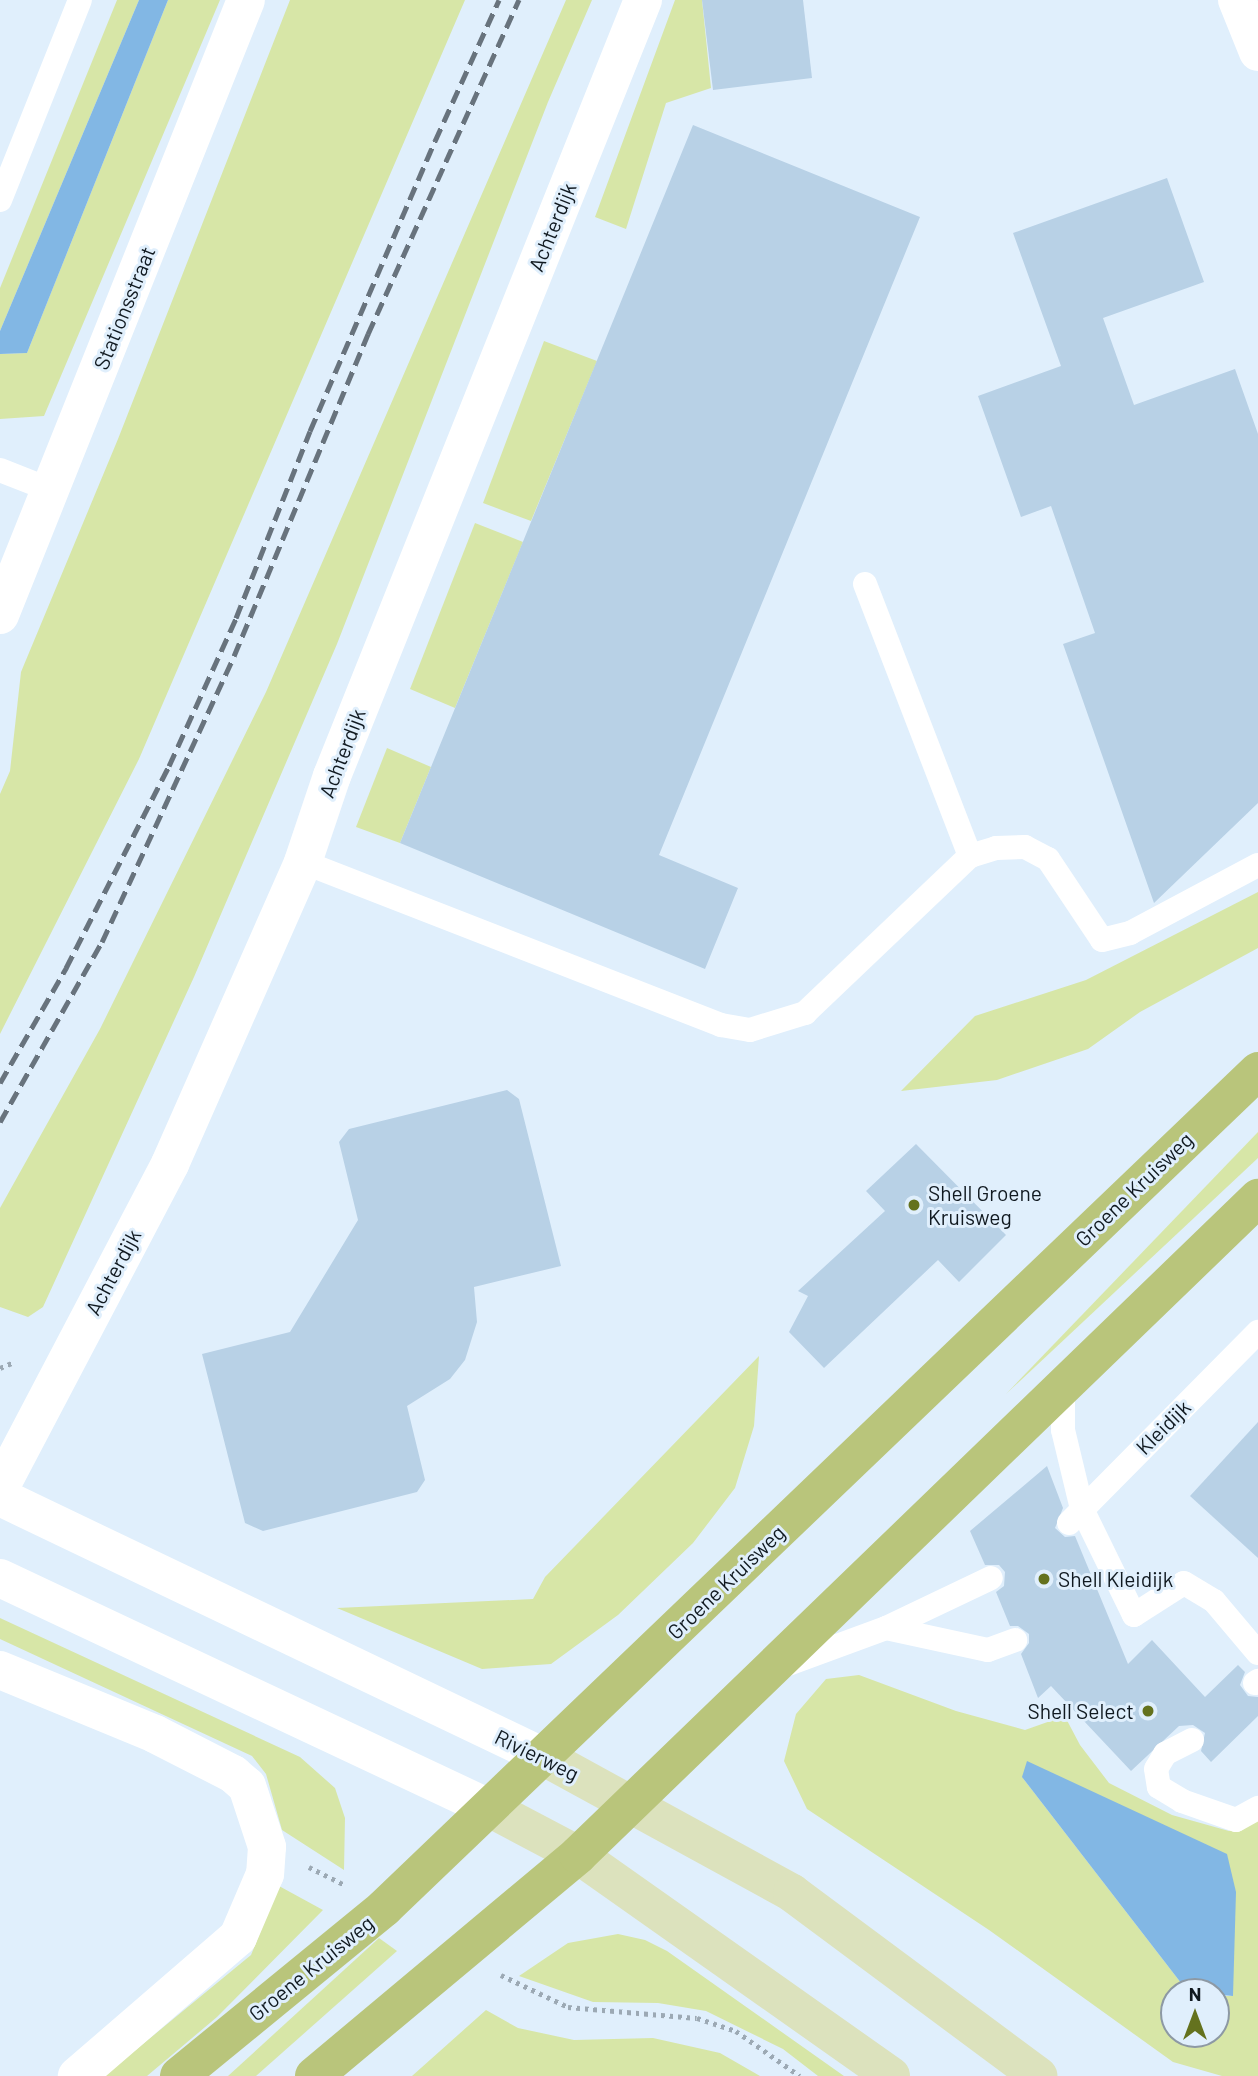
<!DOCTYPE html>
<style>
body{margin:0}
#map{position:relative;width:1258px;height:2076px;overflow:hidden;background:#e0effc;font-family:Barlow,sans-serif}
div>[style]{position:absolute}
.green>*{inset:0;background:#d7e6a7}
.water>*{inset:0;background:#82b7e4}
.building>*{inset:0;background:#b8d1e6}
.path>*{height:4.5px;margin-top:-2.25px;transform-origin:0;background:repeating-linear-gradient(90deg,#9ca9b4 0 3.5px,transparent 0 8.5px)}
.service>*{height:24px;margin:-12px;padding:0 12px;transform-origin:12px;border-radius:12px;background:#fff}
.minor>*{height:38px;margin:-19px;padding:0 19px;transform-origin:19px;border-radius:19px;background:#fff}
.tertiary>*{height:38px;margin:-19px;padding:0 19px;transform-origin:19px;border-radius:19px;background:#fff}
.secondary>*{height:38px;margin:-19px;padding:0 19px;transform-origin:19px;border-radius:19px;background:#dce2bd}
.primary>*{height:38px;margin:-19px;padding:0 19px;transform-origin:19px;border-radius:19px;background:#b9c57b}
.rail>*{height:5px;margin-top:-2.5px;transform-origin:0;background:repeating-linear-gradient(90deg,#68737d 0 14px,transparent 0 21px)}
.dots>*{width:19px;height:19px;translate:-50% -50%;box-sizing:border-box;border:4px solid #e0effc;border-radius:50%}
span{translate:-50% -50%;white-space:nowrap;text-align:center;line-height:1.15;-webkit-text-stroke:6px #e0effc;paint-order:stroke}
.street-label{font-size:21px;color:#101920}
.poi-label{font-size:21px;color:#101920}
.left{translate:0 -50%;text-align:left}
.right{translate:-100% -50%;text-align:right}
.north{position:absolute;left:1160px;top:1978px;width:70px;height:70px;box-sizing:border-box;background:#e0effc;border:2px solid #8d99a4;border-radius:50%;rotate:0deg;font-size:19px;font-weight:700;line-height:28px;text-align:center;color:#101920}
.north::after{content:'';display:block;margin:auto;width:24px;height:32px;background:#64721e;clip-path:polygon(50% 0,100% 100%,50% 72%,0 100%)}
</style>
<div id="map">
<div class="green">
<div style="clip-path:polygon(117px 0,139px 0,0 331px,0 288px)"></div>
<div style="clip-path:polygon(168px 0,220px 0,44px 416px,0 419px,0 354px,27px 353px)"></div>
<div style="clip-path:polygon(290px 0,465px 0,139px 759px,0 1034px,0 794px,10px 771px,21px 672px,118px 439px)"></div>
<div style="clip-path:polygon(566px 0,592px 0,548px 102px,337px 644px,194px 977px,43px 1307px,28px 1317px,0 1307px,0 1208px,100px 1029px,266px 692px)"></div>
<div style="clip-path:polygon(675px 0,702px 0,711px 88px,666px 103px,626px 229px,595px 217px)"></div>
<div style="clip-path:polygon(544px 341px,597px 361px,531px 521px,483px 503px)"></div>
<div style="clip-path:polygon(475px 523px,523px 542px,455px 708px,410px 689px)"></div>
<div style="clip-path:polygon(387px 748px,431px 767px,400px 843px,356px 827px)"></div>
<div style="clip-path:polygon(1258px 892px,1258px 948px,1140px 1012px,1088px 1049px,997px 1080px,901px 1091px,975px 1016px,1086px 980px)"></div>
<div style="clip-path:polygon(1258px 1132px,1258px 1158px,1006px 1394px)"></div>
<div style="clip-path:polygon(759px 1356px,754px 1426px,735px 1488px,693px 1543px,618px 1615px,551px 1664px,482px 1669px,337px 1608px,533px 1599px,545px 1577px)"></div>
<div style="clip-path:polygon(0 1618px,300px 1757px,335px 1788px,345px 1818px,344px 1870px,282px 1830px,266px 1774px,252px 1756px,0 1639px)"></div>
<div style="clip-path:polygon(evenodd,859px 1675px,956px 1711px,1025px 1730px,1056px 1719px,1061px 1709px,1080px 1745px,1109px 1783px,1172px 1815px,1229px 1831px,1258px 1818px,1258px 2076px,1222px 2076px,1173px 2062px,989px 1930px,807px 1809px,784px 1761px,796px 1714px,826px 1679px,859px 1675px,1022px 1777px,1232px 1996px,1216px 1996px,1216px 2034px,1174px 2034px,1174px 1992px,1188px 1992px,1022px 1777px)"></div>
<div style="clip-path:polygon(279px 1886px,323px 1910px,217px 2017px,147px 2076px,104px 2076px,251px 1955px)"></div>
<div style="clip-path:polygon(618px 1934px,645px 1940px,667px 1951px,844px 2076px,818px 2076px,783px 2049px,706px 2011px,658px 2003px,593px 2002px,519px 1976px,568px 1943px)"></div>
<div style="clip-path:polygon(379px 1938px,397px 1951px,256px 2076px,228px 2076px)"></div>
<div style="clip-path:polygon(486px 2010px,518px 2028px,574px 2040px,653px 2038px,720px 2053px,760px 2076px,412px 2076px)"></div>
</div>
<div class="water">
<div style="clip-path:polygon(139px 0,168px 0,27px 353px,0 354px,0 331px)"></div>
<div style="clip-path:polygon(1027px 1761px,1227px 1854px,1236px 1892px,1233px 1996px,1188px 1992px,1022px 1777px)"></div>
</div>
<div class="building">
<div style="clip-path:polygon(702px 0,803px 0,812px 78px,713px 90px)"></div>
<div style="clip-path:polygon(693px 125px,920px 217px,659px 855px,738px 888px,705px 969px,400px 843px)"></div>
<div style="clip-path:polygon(1167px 178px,1204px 282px,1103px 318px,1134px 405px,1235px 369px,1258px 434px,1258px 803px,1154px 903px,1063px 644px,1095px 633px,1051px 506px,1021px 517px,978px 396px,1061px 366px,1013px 233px)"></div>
<div style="clip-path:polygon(507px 1090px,519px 1099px,561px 1266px,474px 1287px,477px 1322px,465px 1360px,450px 1379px,407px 1406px,425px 1480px,417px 1492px,263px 1531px,245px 1523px,202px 1354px,290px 1332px,358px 1220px,339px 1142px,349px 1129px)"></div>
<div style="clip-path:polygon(916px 1144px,1006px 1235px,959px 1282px,938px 1260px,824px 1368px,789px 1332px,808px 1296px,798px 1291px,885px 1211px,866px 1191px)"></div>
<div style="clip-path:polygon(1258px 1422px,1258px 1558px,1190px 1496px)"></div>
<div style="clip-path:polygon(1047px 1466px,1063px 1508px,1055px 1528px,1065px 1537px,1075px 1536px,1128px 1664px,1152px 1640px,1205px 1697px,1238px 1665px,1245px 1672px,1240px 1685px,1248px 1696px,1258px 1697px,1258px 1716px,1211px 1762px,1201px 1751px,1205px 1733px,1193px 1725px,1179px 1726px,1131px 1771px,1051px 1686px,1038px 1698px,1021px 1654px,1029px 1643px,1029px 1634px,1018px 1626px,1010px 1626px,996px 1592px,1004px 1586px,1005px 1572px,999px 1565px,985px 1565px,970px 1531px)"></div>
</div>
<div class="path">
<div style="left:0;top:1368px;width:15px;rotate:-23deg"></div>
<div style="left:309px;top:1867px;width:40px;rotate:26.6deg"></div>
<div style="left:501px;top:1975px;width:74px;rotate:25.5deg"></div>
<div style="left:568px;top:2007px;width:129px;rotate:4.9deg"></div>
<div style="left:697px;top:2018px;width:41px;rotate:18.4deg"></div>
<div style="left:736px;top:2031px;width:78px;rotate:35.1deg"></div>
</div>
<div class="service">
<div style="left:0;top:200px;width:215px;rotate:-68.2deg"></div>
<div style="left:0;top:470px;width:55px;rotate:21.4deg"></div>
<div style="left:865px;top:584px;width:292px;rotate:68.9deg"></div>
<div style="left:303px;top:862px;width:449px;rotate:21.3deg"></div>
<div style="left:721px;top:1025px;width:29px;rotate:10deg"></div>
<div style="left:750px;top:1030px;width:58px;rotate:-17.2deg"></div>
<div style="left:805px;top:1013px;width:228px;rotate:-43.6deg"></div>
<div style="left:970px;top:856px;width:27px;rotate:-17deg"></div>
<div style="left:996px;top:848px;width:29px;rotate:-2deg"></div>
<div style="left:1025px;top:847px;width:26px;rotate:28deg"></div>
<div style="left:1048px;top:859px;width:97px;rotate:56.3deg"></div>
<div style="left:1102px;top:940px;width:29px;rotate:-14deg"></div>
<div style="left:1130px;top:933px;width:145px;rotate:-28deg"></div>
<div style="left:1063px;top:1390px;width:40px;rotate:90deg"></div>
<div style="left:1063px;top:1430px;width:81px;rotate:76.5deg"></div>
<div style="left:1082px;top:1509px;width:118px;rotate:63.9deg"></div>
<div style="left:1134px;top:1615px;width:59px;rotate:-32.6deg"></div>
<div style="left:1184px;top:1583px;width:35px;rotate:31deg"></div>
<div style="left:1214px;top:1601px;width:68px;rotate:49.8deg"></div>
<div style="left:1069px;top:1523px;width:269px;rotate:-45.3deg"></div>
<div style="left:886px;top:1628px;width:104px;rotate:12.2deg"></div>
<div style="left:988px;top:1650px;width:29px;rotate:-20deg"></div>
<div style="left:780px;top:1667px;width:113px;rotate:-20.2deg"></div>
<div style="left:886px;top:1628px;width:116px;rotate:-25.5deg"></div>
<div style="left:1255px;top:1683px;width:4px;rotate:-34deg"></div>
<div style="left:1192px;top:1740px;width:30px;rotate:153deg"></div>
<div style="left:1165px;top:1754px;width:17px;rotate:121deg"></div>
<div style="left:1156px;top:1769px;width:18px;rotate:81deg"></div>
<div style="left:1159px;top:1787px;width:27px;rotate:31deg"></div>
<div style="left:1182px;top:1801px;width:57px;rotate:19.4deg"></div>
<div style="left:1236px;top:1820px;width:25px;rotate:-29deg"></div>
</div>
<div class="minor">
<div style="left:1237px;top:0;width:56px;rotate:68deg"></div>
<div style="left:0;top:615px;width:662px;rotate:-68.2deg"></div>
<div style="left:0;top:1488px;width:366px;rotate:-62.3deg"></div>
<div style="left:170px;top:1164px;width:330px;rotate:-66.2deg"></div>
<div style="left:303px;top:862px;width:91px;rotate:-71.4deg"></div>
<div style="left:332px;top:776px;width:836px;rotate:-68.16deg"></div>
<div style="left:0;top:1670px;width:168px;rotate:22.4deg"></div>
<div style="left:155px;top:1734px;width:88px;rotate:27.1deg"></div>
<div style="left:233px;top:1774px;width:18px;rotate:41deg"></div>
<div style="left:247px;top:1786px;width:64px;rotate:71.8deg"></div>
<div style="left:267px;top:1847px;width:27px;rotate:94deg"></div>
<div style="left:265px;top:1874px;width:69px;rotate:113.2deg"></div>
<div style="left:238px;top:1937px;width:213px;rotate:139.2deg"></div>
</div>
<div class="tertiary">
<div style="left:0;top:1497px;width:603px;rotate:25.55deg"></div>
<div style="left:0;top:1578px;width:540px;rotate:25.19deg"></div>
</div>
<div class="secondary">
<div style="left:544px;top:1757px;width:283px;rotate:28.7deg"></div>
<div style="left:792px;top:1893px;width:307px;rotate:36.6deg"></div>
<div style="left:489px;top:1808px;width:101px;rotate:27.8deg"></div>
<div style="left:578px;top:1855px;width:383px;rotate:35.2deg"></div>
</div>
<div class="primary">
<div style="left:179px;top:2076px;width:265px;rotate:-39.3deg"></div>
<div style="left:384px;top:1908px;width:1210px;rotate:-43.76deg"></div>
<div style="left:314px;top:2076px;width:344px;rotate:-39.9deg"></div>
<div style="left:578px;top:1855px;width:946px;rotate:-44.01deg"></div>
</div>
<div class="rail">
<div style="left:0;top:1083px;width:133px;rotate:-60.1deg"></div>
<div style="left:66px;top:968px;width:227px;rotate:-63deg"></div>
<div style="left:169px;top:766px;width:162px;rotate:-65.6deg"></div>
<div style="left:236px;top:618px;width:201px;rotate:-68.4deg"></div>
<div style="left:310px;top:431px;width:316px;rotate:-66.7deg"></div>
<div style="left:435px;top:141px;width:155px;rotate:-65.6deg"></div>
<div style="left:0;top:1122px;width:207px;rotate:-60.5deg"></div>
<div style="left:102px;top:942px;width:315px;rotate:-65.2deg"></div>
<div style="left:234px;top:656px;width:349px;rotate:-67.4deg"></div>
<div style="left:368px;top:334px;width:367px;rotate:-65.7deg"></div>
</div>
<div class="dots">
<div style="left:914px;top:1205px;background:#64721e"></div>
<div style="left:1044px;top:1579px;background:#64721e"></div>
<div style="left:1148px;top:1711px;background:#64721e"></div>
</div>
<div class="street-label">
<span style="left:552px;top:227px;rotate:-68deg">Achterdijk</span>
<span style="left:124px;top:308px;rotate:-68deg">Stationsstraat</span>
<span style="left:342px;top:753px;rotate:-69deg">Achterdijk</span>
<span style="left:1134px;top:1189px;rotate:-44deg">Groene Kruisweg</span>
<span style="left:113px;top:1272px;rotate:-62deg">Achterdijk</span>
<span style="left:1163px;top:1427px;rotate:-45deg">Kleidijk</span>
<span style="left:726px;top:1582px;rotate:-44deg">Groene Kruisweg</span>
<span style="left:537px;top:1755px;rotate:26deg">Rivierweg</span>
<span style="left:311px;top:1968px;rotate:-39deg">Groene Kruisweg</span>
</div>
<div class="poi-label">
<span class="left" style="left:928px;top:1205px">Shell Groene<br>Kruisweg</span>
<span class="left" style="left:1058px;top:1579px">Shell Kleidijk</span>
<span class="right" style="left:1134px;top:1711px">Shell Select</span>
</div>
<div class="north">N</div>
</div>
